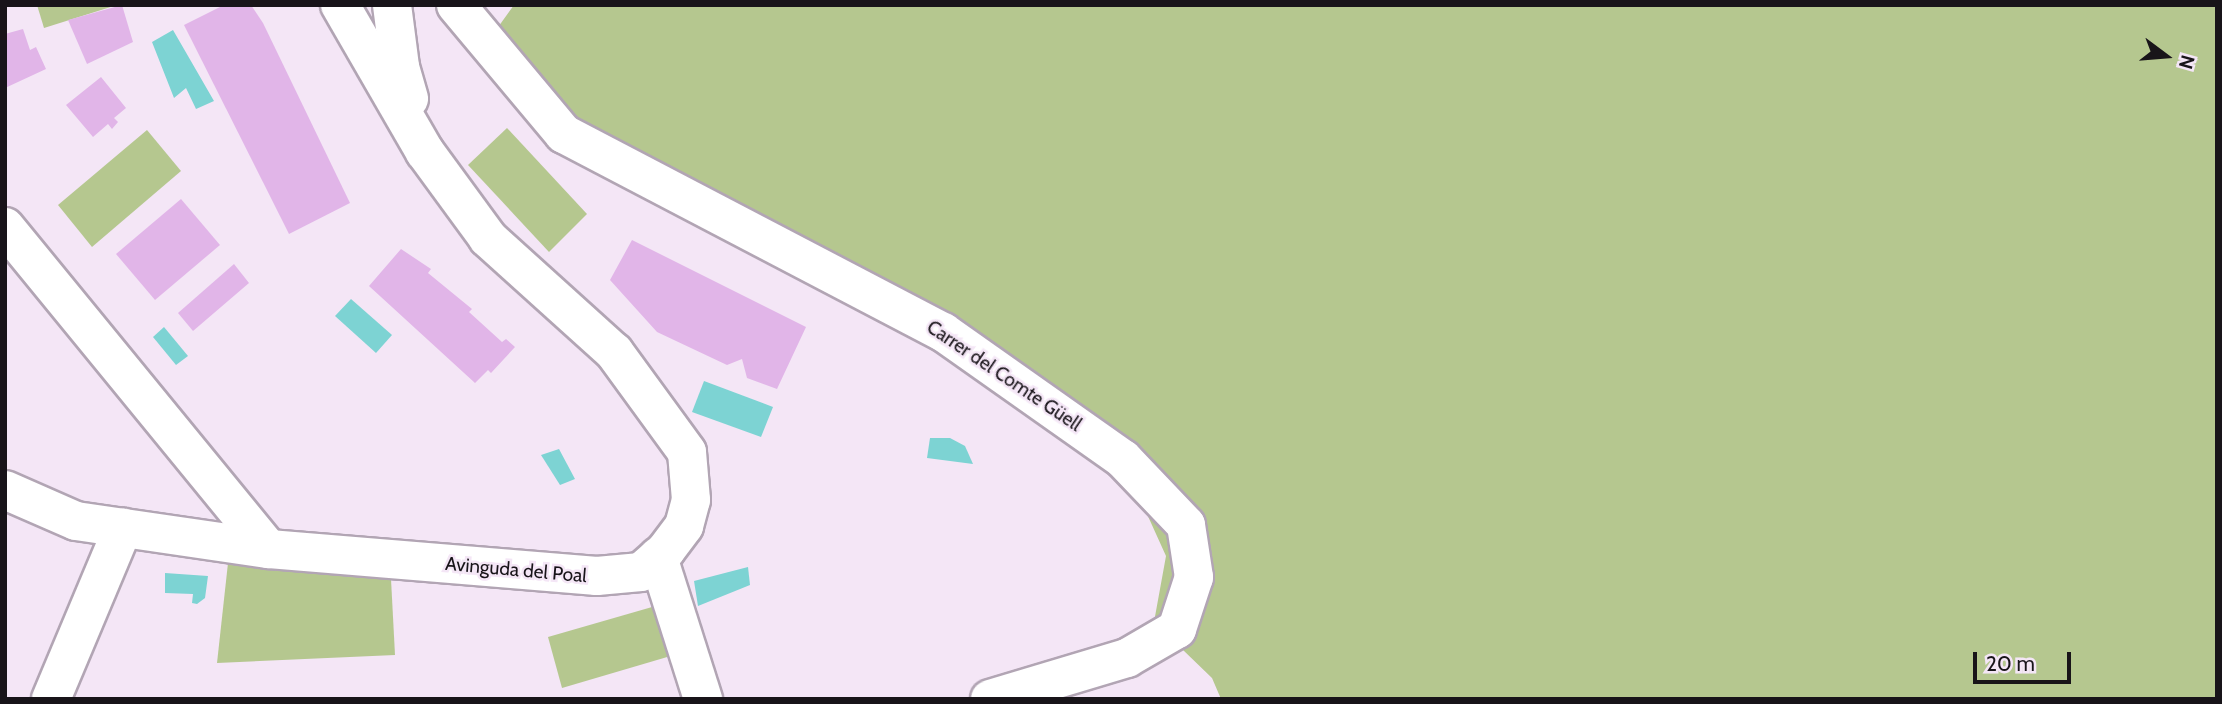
<!DOCTYPE html>
<meta charset="utf-8">
<style>
body{margin:0}
#map{position:relative;width:2222px;height:704px;overflow:hidden;background:#f4e6f6;font-family:Cabin,sans-serif}
div>[style]{position:absolute}
.green>*{inset:0;background:#b5c78f}
.water>*{inset:0;background:#7dd3d3}
.building>*{inset:0;background:#e1b5e8}
.roads{filter:drop-shadow(2px 0 #b2a5b4) drop-shadow(-2px 0 #b2a5b4) drop-shadow(0 2px #b2a5b4) drop-shadow(0 -2px #b2a5b4)}
.minor>*{height:38px;margin:-19px;padding:0 19px;transform-origin:19px;border-radius:19px;background:#fff}
span{translate:-50% -50%;white-space:nowrap;text-align:center;line-height:1.15;-webkit-text-stroke:5px #f4e6f6;paint-order:stroke}
.street-label{font-size:19px;color:#181419}
.frame{position:absolute;inset:0;border:7px solid #181419;pointer-events:none}
.north{position:absolute;left:2131px;top:21px;width:70px;height:70px;-webkit-text-stroke:5px #f4e6f6;paint-order:stroke;rotate:106deg;font-size:19px;font-weight:700;line-height:28px;text-align:center;color:#181419}
.north::after{content:'';display:block;margin:auto;width:24px;height:32px;background:#181419;clip-path:polygon(50% 0,100% 100%,50% 72%,0 100%)}
.scale{position:absolute;left:1973px;top:652px;width:98px;height:32px;box-sizing:border-box;border:4px solid #181419;border-top:0;padding-left:9px;font-size:21px;line-height:24px;white-space:nowrap;color:#181419;-webkit-text-stroke:5px #f4e6f6;paint-order:stroke}
</style>
<div id="map">
<div class="green">
<div style="clip-path:polygon(37px 5px,117px 5px,44px 28px)"></div>
<div style="clip-path:polygon(514px 5px,2217px 5px,2217px 699px,1221px 699px,1212px 678px,1154px 622px,1166px 556px,1142px 503px,1012px 363px,585px 135px,496px 30px)"></div>
<div style="clip-path:polygon(507px 128px,587px 214px,549px 252px,468px 165px)"></div>
<div style="clip-path:polygon(147px 130px,181px 171px,92px 247px,58px 205px)"></div>
<div style="clip-path:polygon(228px 563px,391px 579px,395px 655px,217px 663px)"></div>
<div style="clip-path:polygon(659px 605px,674px 655px,562px 688px,548px 637px)"></div>
</div>
<div class="water">
<div style="clip-path:polygon(173px 30px,214px 101px,196px 109px,186px 88px,174px 98px,152px 42px)"></div>
<div style="clip-path:polygon(351px 299px,392px 335px,376px 353px,335px 316px)"></div>
<div style="clip-path:polygon(164px 327px,188px 356px,176px 365px,153px 337px)"></div>
<div style="clip-path:polygon(704px 381px,773px 407px,761px 437px,692px 412px)"></div>
<div style="clip-path:polygon(930px 438px,950px 438px,965px 446px,973px 464px,927px 458px)"></div>
<div style="clip-path:polygon(559px 449px,575px 479px,560px 485px,541px 455px)"></div>
<div style="clip-path:polygon(748px 567px,750px 585px,698px 606px,694px 581px)"></div>
<div style="clip-path:polygon(165px 573px,208px 576px,205px 598px,197px 604px,192px 603px,193px 594px,165px 593px)"></div>
</div>
<div class="building">
<div style="clip-path:polygon(122px 5px,133px 42px,87px 64px,68px 20px)"></div>
<div style="clip-path:polygon(224px 5px,251px 5px,263px 23px,350px 203px,289px 234px,184px 25px)"></div>
<div style="clip-path:polygon(23px 29px,30px 50px,36px 47px,46px 69px,5px 88px,5px 34px)"></div>
<div style="clip-path:polygon(101px 77px,126px 108px,114px 118px,118px 122px,112px 129px,108px 124px,93px 137px,66px 105px)"></div>
<div style="clip-path:polygon(181px 199px,220px 245px,155px 300px,116px 254px)"></div>
<div style="clip-path:polygon(632px 240px,806px 327px,777px 389px,747px 378px,742px 359px,727px 365px,657px 332px,610px 280px)"></div>
<div style="clip-path:polygon(401px 249px,431px 269px,428px 273px,472px 309px,469px 312px,502px 342px,506px 339px,515px 347px,491px 373px,488px 370px,475px 383px,369px 286px)"></div>
<div style="clip-path:polygon(234px 264px,249px 283px,193px 331px,178px 313px)"></div>
</div>
<div class="roads">
<div class="minor">
<div style="left:392px;top:5px;width:63px;rotate:82.6deg"></div>
<div style="left:400px;top:67px;width:33px;rotate:74deg"></div>
<div style="left:456px;top:5px;width:168px;rotate:50.1deg"></div>
<div style="left:564px;top:134px;width:428px;rotate:27.6deg"></div>
<div style="left:943px;top:332px;width:220px;rotate:35.2deg"></div>
<div style="left:1123px;top:459px;width:91px;rotate:46.3deg"></div>
<div style="left:1186px;top:525px;width:53px;rotate:81.3deg"></div>
<div style="left:1194px;top:577px;width:55px;rotate:108.1deg"></div>
<div style="left:1177px;top:629px;width:58px;rotate:149.9deg"></div>
<div style="left:1127px;top:658px;width:143px;rotate:163.3deg"></div>
<div style="left:5px;top:227px;width:416px;rotate:50.7deg"></div>
<div style="left:5px;top:490px;width:77px;rotate:23.6deg"></div>
<div style="left:76px;top:521px;width:195px;rotate:8.3deg"></div>
<div style="left:269px;top:549px;width:329px;rotate:4.7deg"></div>
<div style="left:597px;top:576px;width:44px;rotate:-5.2deg"></div>
<div style="left:641px;top:572px;width:33px;rotate:-41deg"></div>
<div style="left:666px;top:550px;width:30px;rotate:-53deg"></div>
<div style="left:684px;top:526px;width:27px;rotate:-75deg"></div>
<div style="left:691px;top:500px;width:48px;rotate:-94.8deg"></div>
<div style="left:687px;top:452px;width:124px;rotate:-126.1deg"></div>
<div style="left:614px;top:352px;width:170px;rotate:-137.9deg"></div>
<div style="left:488px;top:238px;width:107px;rotate:-126.2deg"></div>
<div style="left:425px;top:152px;width:170px;rotate:-120deg"></div>
<div style="left:658px;top:557px;width:149px;rotate:72.4deg"></div>
<div style="left:51px;top:699px;width:186px;rotate:-67.2deg"></div>
</div>
</div>
<div class="street-label">
<span style="left:1004px;top:376px;rotate:34deg">Carrer del Comte Güell</span>
<span style="left:516px;top:570px;rotate:5deg">Avinguda del Poal</span>
</div>
<div class="frame"></div>
<div class="north">N</div>
<div class="scale">20 m</div>
</div>
